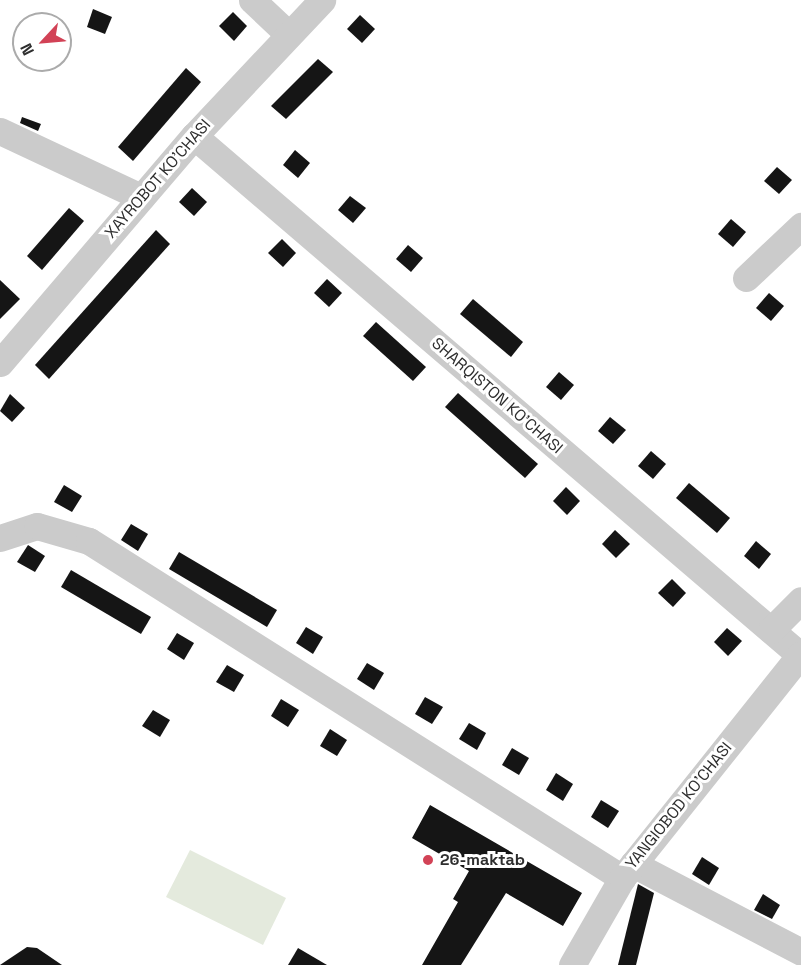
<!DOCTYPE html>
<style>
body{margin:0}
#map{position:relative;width:801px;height:965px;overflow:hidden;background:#fff;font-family:"Space Grotesk",sans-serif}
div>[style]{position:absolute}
.green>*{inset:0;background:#e4eadd}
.building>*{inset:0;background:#151515}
.minor>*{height:27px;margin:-13.5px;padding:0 13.5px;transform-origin:13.5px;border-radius:13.5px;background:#cbcbcb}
.dots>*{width:16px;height:16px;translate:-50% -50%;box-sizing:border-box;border:3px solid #fff;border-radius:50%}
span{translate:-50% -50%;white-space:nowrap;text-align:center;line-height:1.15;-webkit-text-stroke:6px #fff;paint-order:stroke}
.street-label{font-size:16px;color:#2e2e2e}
.poi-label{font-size:16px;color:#2e2e2e;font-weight:700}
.left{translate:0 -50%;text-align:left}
.north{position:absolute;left:12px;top:12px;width:60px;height:60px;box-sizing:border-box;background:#fff;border:2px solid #ababab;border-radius:50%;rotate:244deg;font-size:16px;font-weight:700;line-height:24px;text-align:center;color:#2e2e2e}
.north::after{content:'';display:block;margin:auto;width:21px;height:27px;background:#d24256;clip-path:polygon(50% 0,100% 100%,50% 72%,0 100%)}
</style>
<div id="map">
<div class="green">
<div style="clip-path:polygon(190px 850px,286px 898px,263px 945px,166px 897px)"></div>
</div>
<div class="building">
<div style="clip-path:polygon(93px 9px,112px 17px,105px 34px,87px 27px)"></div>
<div style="clip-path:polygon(233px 12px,247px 26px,234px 41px,219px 26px)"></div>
<div style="clip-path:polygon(360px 15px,375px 29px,362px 43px,347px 29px)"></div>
<div style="clip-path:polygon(318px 59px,333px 72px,286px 119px,271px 106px)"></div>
<div style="clip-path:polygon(186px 68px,201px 82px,133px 161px,118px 147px)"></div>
<div style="clip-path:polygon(22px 117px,41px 124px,38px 131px,20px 123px)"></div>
<div style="clip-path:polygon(295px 150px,310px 163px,298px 178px,283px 165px)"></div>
<div style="clip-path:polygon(777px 167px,792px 180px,779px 194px,764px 181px)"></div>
<div style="clip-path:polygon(192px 188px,207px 202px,194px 216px,179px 202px)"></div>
<div style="clip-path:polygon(350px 196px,366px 208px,353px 223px,338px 210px)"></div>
<div style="clip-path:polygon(69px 208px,84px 221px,42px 270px,27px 256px)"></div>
<div style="clip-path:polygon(731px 219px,746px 232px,733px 247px,718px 234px)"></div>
<div style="clip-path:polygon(156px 230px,170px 244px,49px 379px,35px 365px)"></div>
<div style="clip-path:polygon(282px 239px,296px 253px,283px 267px,268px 253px)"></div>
<div style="clip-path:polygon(408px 245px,423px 258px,411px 272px,396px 259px)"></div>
<div style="clip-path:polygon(327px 279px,342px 293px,329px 307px,314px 293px)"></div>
<div style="clip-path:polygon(0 280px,20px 299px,0 319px)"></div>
<div style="clip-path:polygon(769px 293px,784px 306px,771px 321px,756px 308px)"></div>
<div style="clip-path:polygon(473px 299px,523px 342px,511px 357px,460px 314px)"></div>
<div style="clip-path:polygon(376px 322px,426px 367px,413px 381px,363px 336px)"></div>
<div style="clip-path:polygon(559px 372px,574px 385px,561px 400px,546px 387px)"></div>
<div style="clip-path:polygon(458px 393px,538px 464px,525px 478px,445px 407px)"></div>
<div style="clip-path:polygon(10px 394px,25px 408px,12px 422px,0 411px)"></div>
<div style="clip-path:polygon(610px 417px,626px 430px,613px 444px,598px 431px)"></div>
<div style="clip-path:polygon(651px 451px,666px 464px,653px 479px,638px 466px)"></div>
<div style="clip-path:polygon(689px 483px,730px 518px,717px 533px,676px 498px)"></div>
<div style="clip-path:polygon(64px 485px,82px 496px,72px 512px,54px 502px)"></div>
<div style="clip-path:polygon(566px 487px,580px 501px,567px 515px,553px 501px)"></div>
<div style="clip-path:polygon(131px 524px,148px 534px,138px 551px,121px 540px)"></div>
<div style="clip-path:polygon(615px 530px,630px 544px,616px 558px,602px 544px)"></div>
<div style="clip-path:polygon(756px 541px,771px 554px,759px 569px,744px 556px)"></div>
<div style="clip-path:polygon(28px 545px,45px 556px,35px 572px,17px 562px)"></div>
<div style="clip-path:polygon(179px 552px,277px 610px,267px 627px,169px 569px)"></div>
<div style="clip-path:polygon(71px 570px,151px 617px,141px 634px,61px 587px)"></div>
<div style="clip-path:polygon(672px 579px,686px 593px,673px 607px,658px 593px)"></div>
<div style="clip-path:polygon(306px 627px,323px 637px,313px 654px,296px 643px)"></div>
<div style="clip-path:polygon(727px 628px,742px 641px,728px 656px,714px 642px)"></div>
<div style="clip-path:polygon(177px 633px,194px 643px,184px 660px,167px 649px)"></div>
<div style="clip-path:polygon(367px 663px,384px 673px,374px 690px,357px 679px)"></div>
<div style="clip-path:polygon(227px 665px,244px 675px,234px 692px,216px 682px)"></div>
<div style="clip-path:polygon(425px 697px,443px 707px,432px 724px,415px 714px)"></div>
<div style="clip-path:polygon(281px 699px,299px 710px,288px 727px,271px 716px)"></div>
<div style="clip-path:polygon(153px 710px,170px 720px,160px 737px,142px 726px)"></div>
<div style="clip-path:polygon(469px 723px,486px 733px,477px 750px,459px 739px)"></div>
<div style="clip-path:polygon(330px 729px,347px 740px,337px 756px,320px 746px)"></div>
<div style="clip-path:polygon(512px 748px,529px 758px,519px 775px,502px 765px)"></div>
<div style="clip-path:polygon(556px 773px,573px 784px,563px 801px,546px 790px)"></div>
<div style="clip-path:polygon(601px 800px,619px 811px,608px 828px,591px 817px)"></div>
<div style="clip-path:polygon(430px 805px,582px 893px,563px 926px,506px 893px,461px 965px,422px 965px,458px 902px,453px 899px,469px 871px,412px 838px)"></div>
<div style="clip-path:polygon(702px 857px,719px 868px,709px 885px,692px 874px)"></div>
<div style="clip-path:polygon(638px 884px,654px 893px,636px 965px,618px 965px)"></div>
<div style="clip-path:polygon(763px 894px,780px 905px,772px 919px,754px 910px)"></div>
<div style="clip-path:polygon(27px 947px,37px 948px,62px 965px,0 965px)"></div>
<div style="clip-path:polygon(298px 948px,327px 965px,288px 965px)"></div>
</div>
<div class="minor">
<div style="left:252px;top:0;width:48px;rotate:43.3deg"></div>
<div style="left:0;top:131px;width:156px;rotate:25.1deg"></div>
<div style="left:194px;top:136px;width:799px;rotate:40.59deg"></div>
<div style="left:746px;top:278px;width:76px;rotate:-43.4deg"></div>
<div style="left:0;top:363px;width:299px;rotate:-49.5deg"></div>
<div style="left:194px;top:136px;width:187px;rotate:-46.7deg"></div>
<div style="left:0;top:538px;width:39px;rotate:-18deg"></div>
<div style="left:37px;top:526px;width:54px;rotate:16.1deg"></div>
<div style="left:89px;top:541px;width:631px;rotate:32.3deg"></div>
<div style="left:771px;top:630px;width:42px;rotate:-45deg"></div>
<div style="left:633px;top:864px;width:190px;rotate:27.6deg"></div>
<div style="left:572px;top:965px;width:100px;rotate:-60.1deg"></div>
<div style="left:622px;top:878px;width:285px;rotate:-51.4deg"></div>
</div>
<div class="dots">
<div style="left:428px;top:860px;background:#d24256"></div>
</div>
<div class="street-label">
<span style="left:158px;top:179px;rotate:-49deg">XAYROBOT KO'CHASI</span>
<span style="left:497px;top:396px;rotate:41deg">SHARQISTON KO'CHASI</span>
<span style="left:679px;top:806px;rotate:-51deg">YANGIOBOD KO'CHASI</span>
</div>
<div class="poi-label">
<span class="left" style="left:440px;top:860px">26-maktab</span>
</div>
<div class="north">N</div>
</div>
